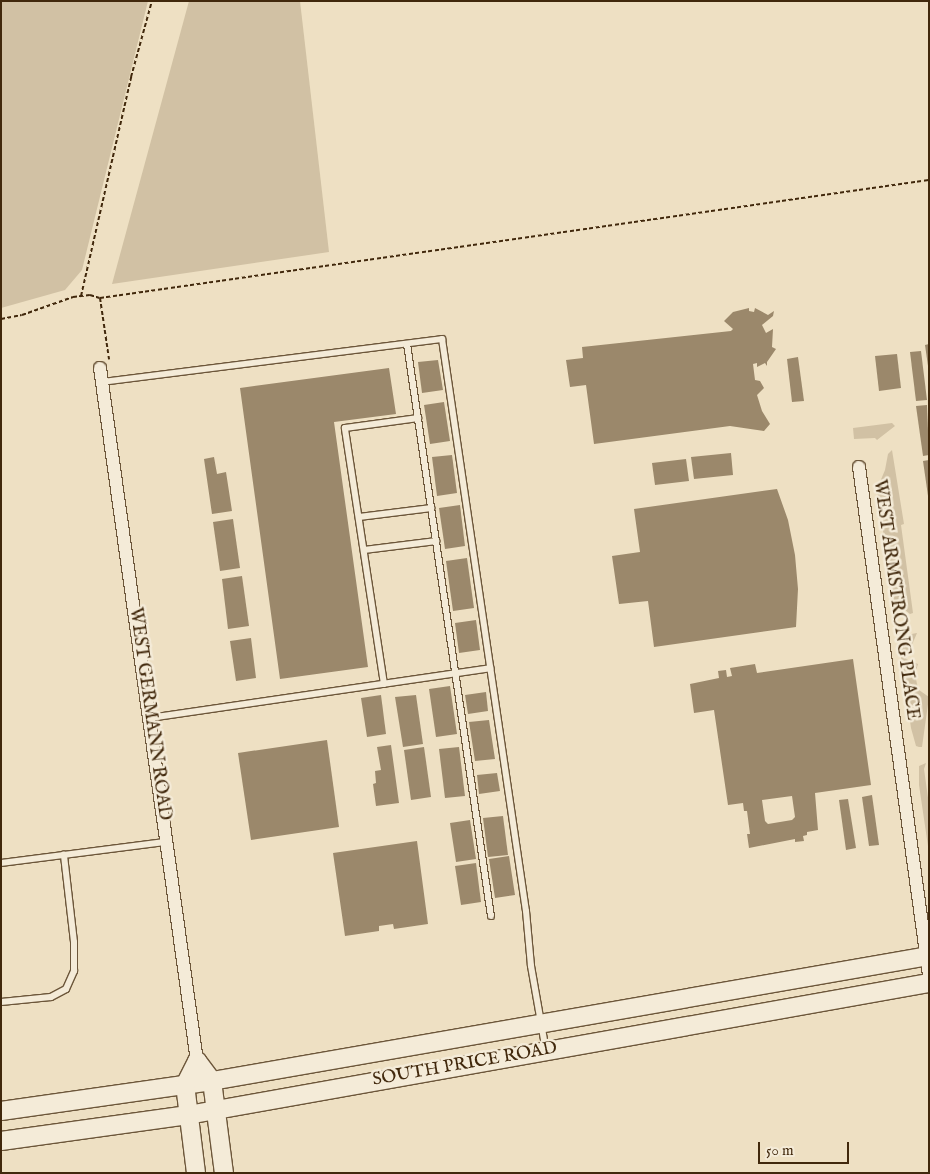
<!DOCTYPE html>
<style>
body{margin:0}
#map{position:relative;width:930px;height:1174px;overflow:hidden;background:#eee0c3;font-family:"IM FELL English",serif}
div>[style]{position:absolute}
.green>*{inset:0;background:#d1c1a4}
.building>*{inset:0;background:#9b886b}
.path>*{height:2px;margin-top:-1px;transform-origin:0;background:repeating-linear-gradient(90deg,#41280c 0 4px,transparent 0 6.5px)}
.roads{filter:drop-shadow(1px 0 #6c563a) drop-shadow(-1px 0 #6c563a) drop-shadow(0 1px #6c563a) drop-shadow(0 -1px #6c563a)}
.lane>*{height:6px;margin:-3px;padding:0 3px;transform-origin:3px;border-radius:3px;background:#f4ebd8}
.street>*{height:12px;margin:-6px;padding:0 6px;transform-origin:6px;border-radius:6px;background:#f4ebd8}
.secondary>*{height:18px;margin:-9px;padding:0 9px;transform-origin:9px;border-radius:9px;background:#f4ebd8}
span{translate:-50% -50%;white-space:nowrap;text-align:center;line-height:1.15;-webkit-text-stroke:5px #f4ebd8;paint-order:stroke}
.street-label{font-size:18px;color:#41280c}
.frame{position:absolute;inset:0;border:2px solid #41280c;pointer-events:none}
.scale{position:absolute;left:758px;top:1142px;width:91px;height:22px;box-sizing:border-box;border:2px solid #41280c;border-top:0;padding-left:6px;font-size:15px;line-height:18px;white-space:nowrap;color:#41280c;-webkit-text-stroke:4px #f4ebd8;paint-order:stroke}
</style>
<div id="map">
<div class="green">
<div style="clip-path:polygon(1px 1px,148px 1px,82px 270px,65px 290px,1px 308px)"></div>
<div style="clip-path:polygon(189px 1px,300px 1px,329px 252px,112px 284px)"></div>
<div style="clip-path:polygon(892px 423px,895px 426px,877px 440px,875px 438px,854px 439px,853px 428px)"></div>
<div style="clip-path:polygon(892px 450px,904px 524px,901px 525px,913px 613px,910px 614px,900px 606px,896px 606px,892px 595px,877px 489px,885px 470px,888px 454px)"></div>
<div style="clip-path:polygon(917px 633px,906px 659px,918px 664px,915px 674px,917px 684px,919px 690px,929px 697px,922px 747px,919px 747px,916px 746px,911px 728px,901px 658px,901px 636px)"></div>
<div style="clip-path:polygon(926px 763px,924px 769px,929px 805px,929px 853px,919px 785px,919px 766px)"></div>
</div>
<div class="building">
<div style="clip-path:polygon(749px 308px,749px 311px,754px 312px,755px 308px,768px 315px,774px 311px,773px 316px,762px 325px,766px 333px,773px 329px,772px 347px,776px 349px,767px 362px,767px 366px,765px 363px,757px 367px,757px 363px,753px 364px,755px 380px,760px 381px,764px 388px,757px 395px,762px 411px,770px 424px,764px 431px,730px 426px,594px 444px,586px 385px,570px 387px,566px 360px,583px 358px,582px 347px,731px 331px,733px 329px,724px 321px,733px 312px)"></div>
<div style="clip-path:polygon(929px 344px,929px 366px,928px 366px,925px 345px)"></div>
<div style="clip-path:polygon(921px 351px,927px 400px,916px 401px,910px 352px)"></div>
<div style="clip-path:polygon(897px 354px,901px 388px,879px 391px,875px 356px)"></div>
<div style="clip-path:polygon(798px 357px,804px 401px,792px 402px,787px 359px)"></div>
<div style="clip-path:polygon(438px 360px,443px 390px,422px 393px,418px 362px)"></div>
<div style="clip-path:polygon(389px 368px,396px 414px,334px 422px,368px 667px,280px 679px,240px 388px)"></div>
<div style="clip-path:polygon(444px 402px,450px 441px,430px 444px,424px 405px)"></div>
<div style="clip-path:polygon(927px 405px,929px 455px,923px 456px,916px 406px)"></div>
<div style="clip-path:polygon(731px 453px,733px 475px,694px 479px,691px 457px)"></div>
<div style="clip-path:polygon(452px 455px,457px 493px,437px 496px,432px 457px)"></div>
<div style="clip-path:polygon(214px 457px,217px 474px,226px 472px,232px 511px,212px 514px,204px 459px)"></div>
<div style="clip-path:polygon(686px 459px,689px 481px,655px 485px,652px 463px)"></div>
<div style="clip-path:polygon(929px 460px,929px 496px,928px 496px,923px 461px)"></div>
<div style="clip-path:polygon(777px 489px,788px 520px,795px 555px,798px 589px,796px 627px,654px 647px,648px 601px,619px 604px,612px 556px,640px 552px,634px 509px)"></div>
<div style="clip-path:polygon(460px 505px,465px 546px,445px 549px,439px 508px)"></div>
<div style="clip-path:polygon(233px 519px,240px 568px,220px 571px,213px 522px)"></div>
<div style="clip-path:polygon(467px 558px,474px 608px,453px 611px,446px 561px)"></div>
<div style="clip-path:polygon(242px 576px,249px 626px,228px 629px,222px 579px)"></div>
<div style="clip-path:polygon(476px 620px,480px 650px,459px 653px,455px 623px)"></div>
<div style="clip-path:polygon(251px 638px,256px 678px,236px 681px,230px 641px)"></div>
<div style="clip-path:polygon(evenodd,853px 659px,871px 785px,815px 793px,818px 830px,807px 832px,807px 835px,803px 836px,804px 841px,795px 842px,795px 839px,749px 848px,747px 834px,750px 834px,747px 811px,744px 811px,743px 803px,728px 805px,714px 710px,694px 713px,690px 684px,719px 678px,718px 671px,726px 670px,727px 677px,732px 676px,730px 668px,755px 664px,757px 673px,853px 659px,792px 796px,795px 817px,792px 820px,768px 824px,765px 821px,762px 800px,792px 796px)"></div>
<div style="clip-path:polygon(450px 686px,457px 734px,436px 737px,429px 689px)"></div>
<div style="clip-path:polygon(486px 692px,488px 711px,468px 714px,465px 695px)"></div>
<div style="clip-path:polygon(381px 695px,386px 734px,367px 737px,361px 698px)"></div>
<div style="clip-path:polygon(416px 695px,423px 744px,403px 747px,395px 697px)"></div>
<div style="clip-path:polygon(489px 720px,495px 759px,475px 761px,469px 722px)"></div>
<div style="clip-path:polygon(327px 740px,339px 827px,251px 840px,238px 753px)"></div>
<div style="clip-path:polygon(391px 745px,399px 803px,376px 806px,373px 784px,376px 783px,375px 771px,381px 770px,377px 747px)"></div>
<div style="clip-path:polygon(424px 747px,431px 797px,411px 800px,404px 750px)"></div>
<div style="clip-path:polygon(459px 747px,465px 796px,445px 798px,439px 749px)"></div>
<div style="clip-path:polygon(497px 773px,500px 791px,479px 794px,477px 775px)"></div>
<div style="clip-path:polygon(872px 795px,879px 845px,869px 846px,862px 797px)"></div>
<div style="clip-path:polygon(848px 799px,856px 848px,846px 850px,839px 800px)"></div>
<div style="clip-path:polygon(503px 816px,508px 855px,488px 857px,483px 818px)"></div>
<div style="clip-path:polygon(470px 820px,476px 859px,456px 862px,450px 823px)"></div>
<div style="clip-path:polygon(417px 841px,428px 924px,394px 929px,393px 924px,379px 926px,379px 931px,345px 936px,333px 853px)"></div>
<div style="clip-path:polygon(509px 856px,515px 895px,495px 898px,489px 859px)"></div>
<div style="clip-path:polygon(476px 863px,481px 902px,461px 905px,455px 866px)"></div>
</div>
<div class="path">
<div style="left:81px;top:296px;width:225px;rotate:-77.1deg"></div>
<div style="left:131px;top:77px;width:79px;rotate:-74.6deg"></div>
<div style="left:100px;top:298px;width:837px;rotate:-8.1deg"></div>
<div style="left:1px;top:319px;width:21px;rotate:-11deg"></div>
<div style="left:22px;top:315px;width:54px;rotate:-19.4deg"></div>
<div style="left:73px;top:297px;width:17px;rotate:-7deg"></div>
<div style="left:90px;top:295px;width:10px;rotate:17deg"></div>
<div style="left:100px;top:298px;width:62px;rotate:81.6deg"></div>
</div>
<div class="roads">
<div class="lane">
<div style="left:407px;top:344px;width:578px;rotate:81.65deg"></div>
<div style="left:102px;top:382px;width:343px;rotate:-7.2deg"></div>
<div style="left:442px;top:339px;width:578px;rotate:81.65deg"></div>
<div style="left:526px;top:911px;width:55px;rotate:84.8deg"></div>
<div style="left:531px;top:966px;width:86px;rotate:80deg"></div>
<div style="left:359px;top:517px;width:73px;rotate:-7.1deg"></div>
<div style="left:364px;top:550px;width:73px;rotate:-7.1deg"></div>
<div style="left:384px;top:684px;width:259px;rotate:-98.7deg"></div>
<div style="left:345px;top:428px;width:74px;rotate:-7.8deg"></div>
<div style="left:149px;top:718px;width:345px;rotate:-8.3deg"></div>
<div style="left:1px;top:863px;width:166px;rotate:-7.3deg"></div>
<div style="left:1px;top:1002px;width:50px;rotate:-5.7deg"></div>
<div style="left:51px;top:997px;width:17px;rotate:-28deg"></div>
<div style="left:66px;top:989px;width:20px;rotate:-66deg"></div>
<div style="left:74px;top:971px;width:29px;rotate:-90deg"></div>
<div style="left:74px;top:942px;width:88px;rotate:-96.6deg"></div>
</div>
<div class="street">
<div style="left:100px;top:368px;width:700px;rotate:82.03deg"></div>
<div style="left:859px;top:467px;width:513px;rotate:82.15deg"></div>
</div>
<div class="secondary">
<div style="left:1px;top:1111px;width:213px;rotate:-8.1deg"></div>
<div style="left:212px;top:1081px;width:728px;rotate:-9.89deg"></div>
<div style="left:1px;top:1141px;width:189px;rotate:-7.9deg"></div>
<div style="left:188px;top:1115px;width:753px;rotate:-10.1deg"></div>
<div style="left:196px;top:1173px;width:89px;rotate:-97.1deg"></div>
<div style="left:185px;top:1085px;width:27px;rotate:-63deg"></div>
<div style="left:197px;top:1061px;width:25px;rotate:53deg"></div>
<div style="left:212px;top:1081px;width:93px;rotate:82.6deg"></div>
</div>
</div>
<div class="street-label">
<span style="left:895px;top:600px;rotate:82deg">WEST ARMSTRONG PLACE</span>
<span style="left:149px;top:714px;rotate:82deg">WEST GERMANN ROAD</span>
<span style="left:465px;top:1065px;rotate:-10deg">SOUTH PRICE ROAD</span>
</div>
<div class="frame"></div>
<div class="scale">50 m</div>
</div>
